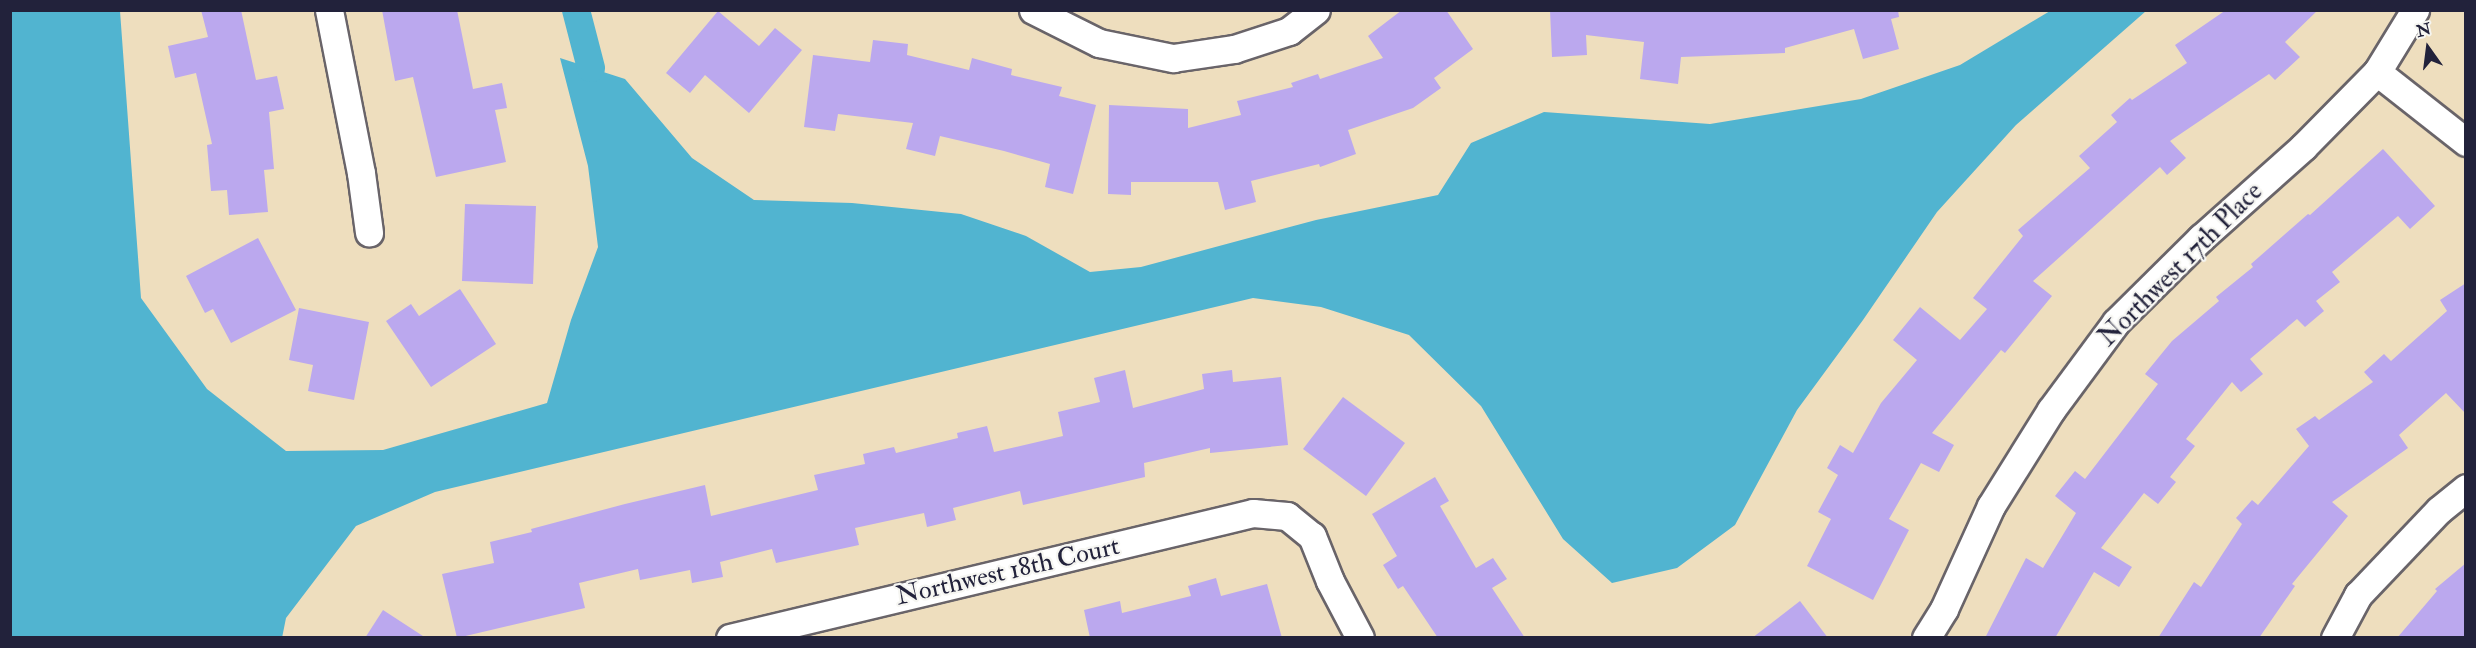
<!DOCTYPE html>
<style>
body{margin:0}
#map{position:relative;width:2476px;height:648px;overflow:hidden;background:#eedebe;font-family:"IM FELL Double Pica",serif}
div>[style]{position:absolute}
.water>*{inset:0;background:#51b4d0}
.canal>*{height:28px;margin:-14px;padding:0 14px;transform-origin:14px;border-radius:14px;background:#51b4d0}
.building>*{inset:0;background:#bba8ee}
.roads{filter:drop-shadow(2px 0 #696469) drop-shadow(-2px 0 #696469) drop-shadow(0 2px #696469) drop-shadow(0 -2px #696469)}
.minor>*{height:27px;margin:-13.5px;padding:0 13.5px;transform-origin:13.5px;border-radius:13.5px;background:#fff}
span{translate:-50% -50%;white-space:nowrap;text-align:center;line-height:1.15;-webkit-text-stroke:4.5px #f6f6f2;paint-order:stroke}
.street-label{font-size:26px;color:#22223b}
.frame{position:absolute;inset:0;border:12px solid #22223b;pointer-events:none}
.north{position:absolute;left:2398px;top:18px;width:60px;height:60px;-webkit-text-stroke:4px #f6f6f2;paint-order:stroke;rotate:346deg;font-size:16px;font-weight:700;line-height:24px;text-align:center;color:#22223b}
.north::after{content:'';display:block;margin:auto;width:21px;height:27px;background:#22223b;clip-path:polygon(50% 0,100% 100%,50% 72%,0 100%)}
</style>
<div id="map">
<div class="water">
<div style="clip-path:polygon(10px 11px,120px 11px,141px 298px,207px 389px,286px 451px,383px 450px,547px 403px,571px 320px,598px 247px,588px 166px,560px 58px,625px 79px,692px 158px,754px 200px,852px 203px,961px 214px,1026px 236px,1090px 272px,1141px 267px,1316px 220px,1438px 195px,1471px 143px,1544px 112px,1710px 124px,1861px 99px,1960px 65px,2050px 11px,2146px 11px,2016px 125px,1937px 212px,1863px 320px,1797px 410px,1735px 525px,1677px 568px,1612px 583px,1563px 539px,1481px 406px,1409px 335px,1321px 307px,1253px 298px,435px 492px,356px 526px,286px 618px,282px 638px,11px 637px)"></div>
</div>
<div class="canal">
<div style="left:576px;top:10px;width:60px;rotate:75.5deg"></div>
</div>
<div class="building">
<div style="clip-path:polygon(201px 10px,241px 10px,256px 80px,277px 76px,284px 109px,269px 112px,274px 169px,264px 170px,268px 212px,229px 215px,227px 190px,211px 191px,207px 145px,212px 144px,196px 73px,175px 78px,168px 46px,208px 37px)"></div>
<div style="clip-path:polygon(382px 10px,457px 10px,473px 89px,502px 83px,507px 108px,495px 110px,506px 162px,436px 177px,413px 77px,395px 81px)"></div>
<div style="clip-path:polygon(1402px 10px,1446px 10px,1473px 49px,1434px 78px,1441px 88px,1413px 108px,1348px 130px,1356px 154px,1320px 167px,1319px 164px,1251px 181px,1256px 202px,1225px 210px,1218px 182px,1131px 182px,1131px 195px,1108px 194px,1109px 105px,1188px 109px,1188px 128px,1241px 115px,1237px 101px,1293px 87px,1291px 83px,1318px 74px,1320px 79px,1383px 58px,1368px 36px)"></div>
<div style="clip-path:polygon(1550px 10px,1898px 10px,1899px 17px,1891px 19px,1899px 49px,1863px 59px,1854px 29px,1785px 48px,1785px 53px,1681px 57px,1678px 84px,1640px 79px,1644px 42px,1586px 35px,1587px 55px,1552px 57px)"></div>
<div style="clip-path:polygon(2226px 10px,2318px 10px,2285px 42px,2300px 57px,2275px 80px,2269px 74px,2170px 141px,2186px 158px,2167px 175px,2160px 167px,2033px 281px,2052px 296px,2005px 353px,2001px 350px,1932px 433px,1954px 445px,1939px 472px,1921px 463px,1889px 519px,1909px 530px,1873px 600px,1807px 566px,1831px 519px,1818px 512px,1838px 475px,1827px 468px,1840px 445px,1853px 453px,1881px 403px,1917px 360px,1893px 340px,1920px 307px,1960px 340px,1987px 309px,1973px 298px,2023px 236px,2018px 230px,2090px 168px,2079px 156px,2117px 122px,2111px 115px,2130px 98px,2132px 100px,2187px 63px,2175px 45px)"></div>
<div style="clip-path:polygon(718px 11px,759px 46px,775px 28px,802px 50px,749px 113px,705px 75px,690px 93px,666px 73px)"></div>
<div style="clip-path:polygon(873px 40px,908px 44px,907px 55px,969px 70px,972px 58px,1012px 69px,1011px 75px,1062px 87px,1059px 96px,1096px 105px,1073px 194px,1045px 187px,1050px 164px,1004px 151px,940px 136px,935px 156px,906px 149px,913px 123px,838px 114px,835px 131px,804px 127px,813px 55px,870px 62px)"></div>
<div style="clip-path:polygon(2383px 149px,2435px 206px,2410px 229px,2398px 216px,2332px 272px,2340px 282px,2316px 301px,2324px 311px,2305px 327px,2297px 319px,2250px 359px,2263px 374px,2241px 392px,2232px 382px,2186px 439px,2195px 446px,2170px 477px,2176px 482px,2158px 504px,2144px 493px,2101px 548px,2132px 567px,2119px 587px,2094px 572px,2055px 638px,1985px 638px,2026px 558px,2043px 568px,2076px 513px,2055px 496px,2075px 471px,2085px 479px,2158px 384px,2145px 374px,2172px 341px,2219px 301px,2216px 297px,2253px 267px,2251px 264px,2308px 214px,2310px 215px)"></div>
<div style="clip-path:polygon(465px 204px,536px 206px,533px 284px,462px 281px)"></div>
<div style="clip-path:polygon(258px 238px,296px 310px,231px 343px,213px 309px,205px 313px,186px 276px)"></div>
<div style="clip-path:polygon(2466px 283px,2466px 414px,2446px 393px,2399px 435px,2408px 448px,2332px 502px,2348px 516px,2292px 584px,2295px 586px,2259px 638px,2158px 638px,2194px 582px,2201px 587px,2242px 524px,2236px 518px,2252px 500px,2258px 505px,2309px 446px,2296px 429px,2315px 416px,2319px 420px,2373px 382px,2364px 372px,2384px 354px,2391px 361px,2447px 311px,2440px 300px)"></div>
<div style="clip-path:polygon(460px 289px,496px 344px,431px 387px,386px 321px,411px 304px,419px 316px)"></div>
<div style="clip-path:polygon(299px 308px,369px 322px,354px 400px,308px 391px,313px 365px,289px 360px)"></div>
<div style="clip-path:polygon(1125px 370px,1133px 408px,1204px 389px,1202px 374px,1232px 370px,1233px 382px,1281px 377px,1288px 445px,1210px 453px,1210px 448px,1144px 463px,1145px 477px,1023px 505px,1020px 491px,953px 508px,956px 520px,927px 527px,924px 513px,855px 528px,859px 545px,776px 563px,772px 549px,720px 562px,723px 577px,692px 583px,690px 570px,640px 580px,638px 569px,579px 583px,585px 608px,457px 638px,442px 574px,494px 563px,490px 542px,532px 532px,531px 529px,625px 504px,705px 485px,711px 516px,818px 490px,814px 475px,865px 464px,863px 454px,894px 447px,896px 453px,958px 438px,957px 433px,987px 426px,994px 452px,1063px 436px,1058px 412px,1100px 402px,1094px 378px)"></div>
<div style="clip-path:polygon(1343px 397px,1405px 443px,1366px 496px,1303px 449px)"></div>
<div style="clip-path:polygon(1435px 477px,1449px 501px,1440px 506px,1476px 568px,1493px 558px,1507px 579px,1492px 588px,1525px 638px,1438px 638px,1403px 586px,1398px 589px,1383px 565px,1397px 556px,1372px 514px)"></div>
<div style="clip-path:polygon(2466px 563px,2466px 638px,2397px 638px,2437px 591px,2435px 589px)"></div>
<div style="clip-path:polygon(1216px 578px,1221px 596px,1267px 584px,1282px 638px,1090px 638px,1084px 610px,1120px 601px,1122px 613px,1191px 596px,1188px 586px)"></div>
<div style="clip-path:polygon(1800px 601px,1828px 638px,1752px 638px)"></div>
<div style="clip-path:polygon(383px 610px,426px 638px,365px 638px)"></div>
</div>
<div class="roads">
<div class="minor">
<div style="left:329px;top:10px;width:166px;rotate:78.9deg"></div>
<div style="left:361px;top:173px;width:60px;rotate:82.3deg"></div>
<div style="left:1033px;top:10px;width:74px;rotate:26.6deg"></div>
<div style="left:1099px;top:43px;width:76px;rotate:11.5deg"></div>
<div style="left:1173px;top:58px;width:62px;rotate:-8.4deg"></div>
<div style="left:1234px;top:49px;width:58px;rotate:-18.1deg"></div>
<div style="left:1289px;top:31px;width:34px;rotate:-38deg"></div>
<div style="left:2377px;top:72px;width:113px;rotate:38.2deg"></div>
<div style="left:730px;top:638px;width:538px;rotate:-13.44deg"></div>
<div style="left:1253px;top:513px;width:34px;rotate:5deg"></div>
<div style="left:1287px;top:516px;width:32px;rotate:39deg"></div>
<div style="left:1312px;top:536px;width:48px;rotate:68.2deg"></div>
<div style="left:1330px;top:581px;width:64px;rotate:62.2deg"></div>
<div style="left:1926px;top:638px;width:34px;rotate:-58deg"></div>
<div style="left:1944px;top:609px;width:113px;rotate:-65.5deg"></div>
<div style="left:1991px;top:506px;width:113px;rotate:-58deg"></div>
<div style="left:2051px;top:410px;width:109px;rotate:-53.5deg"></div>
<div style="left:2116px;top:322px;width:120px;rotate:-44.7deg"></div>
<div style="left:2201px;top:238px;width:137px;rotate:-41.7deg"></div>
<div style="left:2303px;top:147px;width:105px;rotate:-45.4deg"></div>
<div style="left:2377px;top:72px;width:73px;rotate:-58.5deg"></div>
<div style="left:2335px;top:638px;width:49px;rotate:-61.9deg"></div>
<div style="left:2358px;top:595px;width:117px;rotate:-46.4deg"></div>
<div style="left:2439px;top:510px;width:35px;rotate:-39deg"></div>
</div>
</div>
<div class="street-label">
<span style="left:2181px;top:265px;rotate:-45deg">Northwest 17th Place</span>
<span style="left:1008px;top:572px;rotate:-13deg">Northwest 18th Court</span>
</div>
<div class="frame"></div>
<div class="north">N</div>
</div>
